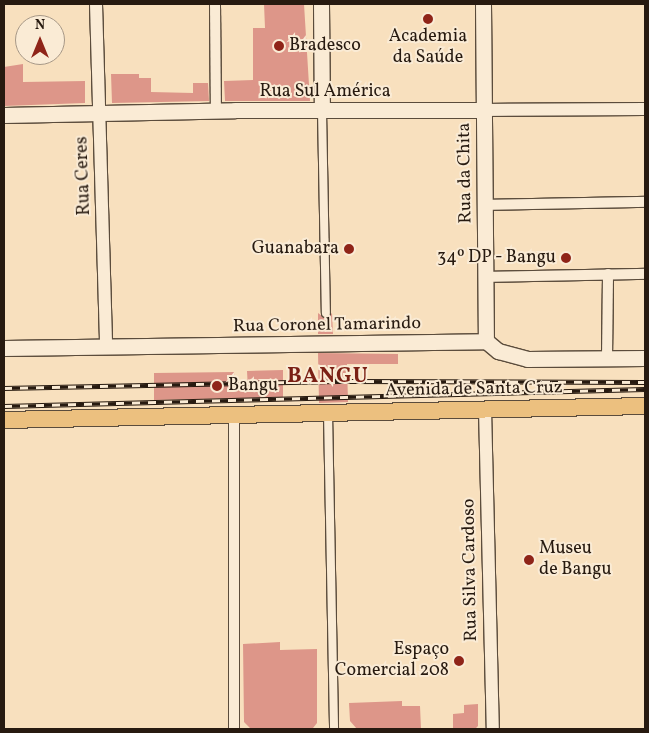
<!DOCTYPE html>
<meta charset="utf-8">
<style>
body{margin:0}
#map{position:relative;width:649px;height:733px;overflow:hidden;background:#f8e0be;font-family:Vollkorn,serif}
div>[style]{position:absolute}
.building>*{inset:0;background:#dd9689}
.roads{filter:drop-shadow(1px 0 #5b4c3c) drop-shadow(-1px 0 #5b4c3c) drop-shadow(0 1px #5b4c3c) drop-shadow(0 -1px #5b4c3c)}
.pedestrian>*{height:8px;margin:-4px;padding:0 4px;transform-origin:4px;border-radius:4px;background:#faebd5}
.minor>*{height:10px;margin:-5px;padding:0 5px;transform-origin:5px;border-radius:5px;background:#faebd5}
.tertiary>*{height:12px;margin:-6px;padding:0 6px;transform-origin:6px;border-radius:6px;background:#faebd5}
.secondary>*{height:15px;margin:-7.5px;padding:0 7.5px;transform-origin:7.5px;border-radius:7.5px;background:#faebd5}
.primary>*{height:16px;margin:-8px;padding:0 8px;transform-origin:8px;border-radius:8px;background:#ecc07f}
.rail>*{height:4.5px;margin-top:-2.25px;transform-origin:0;background:repeating-linear-gradient(90deg,#faebd5 0 8px,#271a10 0 16px);box-sizing:border-box;border-block:1px solid #271a10}
.dots>*{width:14px;height:14px;translate:-50% -50%;box-sizing:border-box;border:2px solid #faebd5;border-radius:50%}
span{translate:-50% -50%;white-space:nowrap;text-align:center;line-height:1.15;-webkit-text-stroke:4px #faebd5;paint-order:stroke}
.poi-label{font-size:18px;color:#271a10}
.left{translate:0 -50%;text-align:left}
.right{translate:-100% -50%;text-align:right}
.street-label{font-size:18px;color:#271a10}
.district-label{font-size:22px;color:#7a1f14;font-weight:700;letter-spacing:1px}
.frame{position:absolute;inset:0;border:5px solid #271a10;pointer-events:none}
.north{position:absolute;left:15px;top:15px;width:50px;height:50px;box-sizing:border-box;background:#faebd5;border:1px solid #a69786;border-radius:50%;rotate:0deg;font-size:14px;font-weight:700;line-height:20px;text-align:center;color:#271a10}
.north::after{content:'';display:block;margin:auto;width:18px;height:22px;background:#8f2418;clip-path:polygon(50% 0,100% 100%,50% 72%,0 100%)}
</style>
<div id="map">
<div class="building">
<div style="clip-path:polygon(264px 4px,304px 4px,310px 101px,225px 101px,224px 81px,253px 80px,253px 28px,265px 28px)"></div>
<div style="clip-path:polygon(23px 64px,23px 82px,85px 81px,85px 103px,4px 106px,4px 67px)"></div>
<div style="clip-path:polygon(111px 74px,139px 74px,139px 78px,151px 78px,151px 92px,193px 93px,193px 83px,208px 83px,209px 101px,112px 103px)"></div>
<div style="clip-path:polygon(318px 313px,326px 319px,332px 313px,333px 334px,318px 334px)"></div>
<div style="clip-path:polygon(318px 353px,398px 354px,398px 364px,347px 364px,348px 402px,319px 403px)"></div>
<div style="clip-path:polygon(283px 370px,283px 397px,154px 400px,154px 373px,234px 372px,235px 390px,248px 390px,247px 371px)"></div>
<div style="clip-path:polygon(280px 642px,280px 650px,317px 649px,317px 723px,313px 728px,251px 729px,244px 722px,243px 644px)"></div>
<div style="clip-path:polygon(402px 701px,402px 706px,420px 706px,421px 729px,357px 729px,350px 721px,349px 703px)"></div>
<div style="clip-path:polygon(478px 704px,478px 726px,475px 729px,453px 729px,453px 714px,464px 713px,464px 705px)"></div>
</div>
<div class="roads">
<div class="pedestrian">
<div style="left:322px;top:111px;width:202px;rotate:88.9deg"></div>
<div style="left:328px;top:413px;width:316px;rotate:88.9deg"></div>
</div>
<div class="minor">
<div style="left:215px;top:4px;width:106px;rotate:89.5deg"></div>
<div style="left:485px;top:205px;width:160px;rotate:-1.1deg"></div>
<div style="left:486px;top:277px;width:159px;rotate:-1.1deg"></div>
<div style="left:607px;top:358px;width:84px;rotate:-89.3deg"></div>
<div style="left:234px;top:415px;width:314px;rotate:90deg"></div>
</div>
<div class="tertiary">
<div style="left:96px;top:4px;width:344px;rotate:88.3deg"></div>
<div style="left:484px;top:110px;width:161px;rotate:-0.4deg"></div>
<div style="left:485px;top:409px;width:320px;rotate:88.6deg"></div>
</div>
<div class="secondary">
<div style="left:321px;top:4px;width:107px;rotate:89.5deg"></div>
<div style="left:483px;top:4px;width:337px;rotate:89.5deg"></div>
<div style="left:4px;top:115px;width:231px;rotate:-1.2deg"></div>
<div style="left:235px;top:110px;width:249px"></div>
<div style="left:4px;top:348px;width:482px;rotate:-0.8deg"></div>
<div style="left:486px;top:341px;width:16px;rotate:40deg"></div>
<div style="left:498px;top:351px;width:30px;rotate:15deg"></div>
<div style="left:527px;top:359px;width:118px;rotate:-0.5deg"></div>
</div>
<div class="primary">
<div style="left:4px;top:420px;width:641px;rotate:-1.25deg"></div>
</div>
</div>
<div class="rail">
<div style="left:4px;top:388px;width:346px;rotate:-1.2deg"></div>
<div style="left:350px;top:381px;width:295px;rotate:0.2deg"></div>
<div style="left:4px;top:406px;width:641px;rotate:-1.52deg"></div>
</div>
<div class="dots">
<div style="left:428px;top:19px;background:#8f2418"></div>
<div style="left:279px;top:46px;background:#8f2418"></div>
<div style="left:349px;top:249px;background:#8f2418"></div>
<div style="left:566px;top:258px;background:#8f2418"></div>
<div style="left:217px;top:386px;background:#8f2418"></div>
<div style="left:529px;top:560px;background:#8f2418"></div>
<div style="left:459px;top:661px;background:#8f2418"></div>
</div>
<div class="poi-label">
<span style="left:428px;top:48px">Academia<br>da Saúde</span>
<span class="left" style="left:289px;top:46px">Bradesco</span>
<span class="right" style="left:339px;top:249px">Guanabara</span>
<span class="right" style="left:556px;top:258px">34º DP - Bangu</span>
<span class="left" style="left:228px;top:386px">Bangu</span>
<span class="left" style="left:539px;top:560px">Museu<br>de Bangu</span>
<span class="right" style="left:449px;top:661px">Espaço<br>Comercial 208</span>
</div>
<div class="street-label">
<span style="left:325px;top:92px">Rua Sul América</span>
<span style="left:466px;top:173px;rotate:-91deg">Rua da Chita</span>
<span style="left:84px;top:176px;rotate:-92deg">Rua Ceres</span>
<span style="left:327px;top:326px;rotate:-1deg">Rua Coronel Tamarindo</span>
<span style="left:474px;top:390px;rotate:-1deg">Avenida de Santa Cruz</span>
<span style="left:471px;top:570px;rotate:-91deg">Rua Silva Cardoso</span>
</div>
<div class="district-label">
<span style="left:328px;top:377px">BANGU</span>
</div>
<div class="frame"></div>
<div class="north">N</div>
</div>
